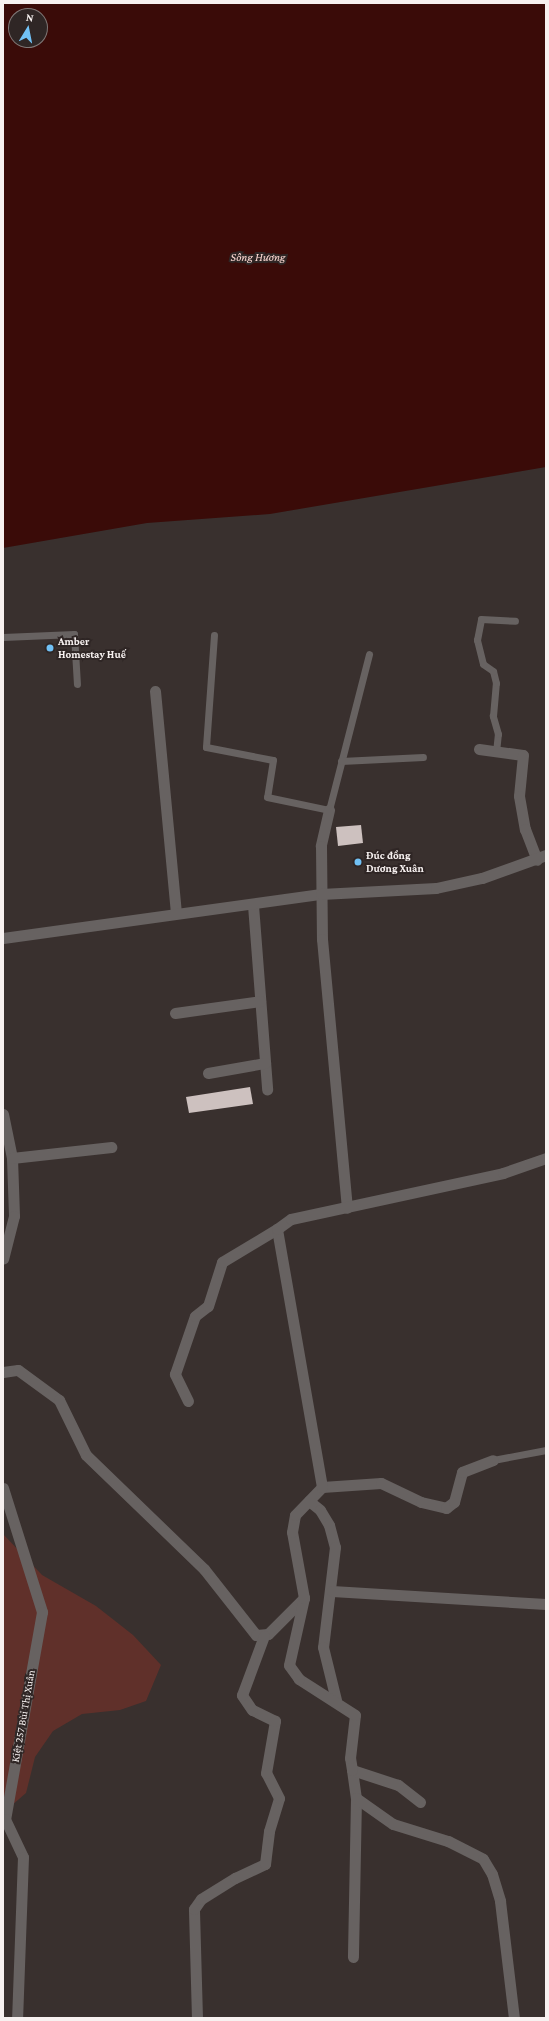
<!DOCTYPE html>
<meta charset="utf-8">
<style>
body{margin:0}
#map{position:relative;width:549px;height:2021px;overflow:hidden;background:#39302e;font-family:"Crimson Pro",serif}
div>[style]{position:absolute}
.green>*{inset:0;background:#60302a}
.water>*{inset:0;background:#3a0b08}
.building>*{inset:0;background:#cdc1bf}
.service>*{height:7px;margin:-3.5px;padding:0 3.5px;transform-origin:3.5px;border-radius:3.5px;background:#676261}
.minor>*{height:11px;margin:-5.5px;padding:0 5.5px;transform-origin:5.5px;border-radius:5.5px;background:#676261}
.tertiary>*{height:11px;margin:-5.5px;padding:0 5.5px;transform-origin:5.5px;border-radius:5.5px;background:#676261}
.dots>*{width:11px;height:11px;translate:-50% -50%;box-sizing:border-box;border:2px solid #2f2625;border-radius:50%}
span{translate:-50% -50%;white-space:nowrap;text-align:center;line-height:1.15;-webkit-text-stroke:4px #2f2625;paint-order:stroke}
.poi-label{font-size:11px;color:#f7f1f0;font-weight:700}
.left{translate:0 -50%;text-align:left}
.street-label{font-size:11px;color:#f7f1f0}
.water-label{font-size:12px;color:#ffdad4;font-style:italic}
.frame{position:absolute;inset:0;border:4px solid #f7f1f0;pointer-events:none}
.north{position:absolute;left:8px;top:8px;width:40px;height:40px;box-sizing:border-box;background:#2f2625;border:1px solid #7f7776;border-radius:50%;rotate:10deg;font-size:11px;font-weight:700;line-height:16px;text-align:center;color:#f7f1f0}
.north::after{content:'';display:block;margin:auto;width:14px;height:18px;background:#71c1f5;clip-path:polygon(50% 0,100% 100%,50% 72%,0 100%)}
</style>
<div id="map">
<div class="green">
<div style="clip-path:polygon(3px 1534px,42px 1575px,96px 1606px,133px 1635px,161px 1665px,146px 1701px,120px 1710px,82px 1714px,53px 1731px,35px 1757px,26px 1793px,3px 1813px)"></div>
</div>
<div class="water">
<div style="clip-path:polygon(evenodd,3px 3px,546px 3px,546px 467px,270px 514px,147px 523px,3px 548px,3px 3px,16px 16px,40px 16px,40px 40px,16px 40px,16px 16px)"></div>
</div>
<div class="building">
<div style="clip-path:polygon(361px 825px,363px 843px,338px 846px,336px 827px)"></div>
<div style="clip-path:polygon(250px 1087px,253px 1104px,189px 1113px,186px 1097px)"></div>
</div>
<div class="service">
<div style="left:214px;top:635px;width:112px;rotate:94.1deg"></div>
<div style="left:206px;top:747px;width:68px;rotate:11deg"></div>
<div style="left:273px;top:760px;width:37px;rotate:99deg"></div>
<div style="left:267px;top:797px;width:63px;rotate:11.8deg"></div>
<div style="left:329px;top:810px;width:161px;rotate:-75.6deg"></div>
<div style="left:3px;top:637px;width:71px;rotate:-2.4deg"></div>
<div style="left:74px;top:634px;width:50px;rotate:86.6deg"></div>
<div style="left:496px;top:752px;width:18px;rotate:-84deg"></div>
<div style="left:498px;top:734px;width:19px;rotate:-106deg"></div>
<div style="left:493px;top:716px;width:33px;rotate:-85deg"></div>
<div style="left:496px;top:683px;width:12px;rotate:-104deg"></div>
<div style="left:493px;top:671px;width:12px;rotate:-145deg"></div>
<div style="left:483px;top:664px;width:25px;rotate:-104deg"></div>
<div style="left:477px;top:640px;width:21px;rotate:-79deg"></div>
<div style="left:481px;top:619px;width:34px;rotate:3deg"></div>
<div style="left:341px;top:761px;width:82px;rotate:-2.8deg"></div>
<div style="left:493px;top:1460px;width:54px;rotate:-10.7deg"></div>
</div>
<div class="minor">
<div style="left:155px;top:691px;width:223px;rotate:84.6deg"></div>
<div style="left:479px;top:749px;width:44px;rotate:7.8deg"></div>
<div style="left:523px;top:755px;width:41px;rotate:95.6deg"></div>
<div style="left:519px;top:796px;width:34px;rotate:80deg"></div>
<div style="left:525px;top:829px;width:33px;rotate:69deg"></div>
<div style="left:329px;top:810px;width:37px;rotate:103deg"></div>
<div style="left:321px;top:846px;width:93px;rotate:89.4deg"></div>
<div style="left:322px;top:939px;width:270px;rotate:84.7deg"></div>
<div style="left:253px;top:905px;width:185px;rotate:85.6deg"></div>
<div style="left:175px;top:1013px;width:86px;rotate:-8deg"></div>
<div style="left:208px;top:1073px;width:58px;rotate:-10deg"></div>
<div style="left:3px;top:1114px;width:45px;rotate:78.4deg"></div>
<div style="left:12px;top:1158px;width:58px;rotate:88deg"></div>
<div style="left:14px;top:1216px;width:44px;rotate:104.3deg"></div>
<div style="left:12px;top:1158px;width:100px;rotate:-6.3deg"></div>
<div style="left:3px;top:1372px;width:15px;rotate:-8deg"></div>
<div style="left:18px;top:1370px;width:51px;rotate:36.2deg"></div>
<div style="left:59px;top:1400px;width:61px;rotate:63.9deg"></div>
<div style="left:86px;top:1455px;width:164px;rotate:44deg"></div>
<div style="left:204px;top:1569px;width:84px;rotate:51.8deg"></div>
<div style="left:256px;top:1635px;width:12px;rotate:-5deg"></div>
<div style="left:268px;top:1634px;width:51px;rotate:-45deg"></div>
<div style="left:188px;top:1401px;width:30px;rotate:-116deg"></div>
<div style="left:175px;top:1374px;width:61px;rotate:-71deg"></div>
<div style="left:195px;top:1316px;width:16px;rotate:-38deg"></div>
<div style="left:208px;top:1306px;width:46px;rotate:-72.3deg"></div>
<div style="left:222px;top:1262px;width:64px;rotate:-31deg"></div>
<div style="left:322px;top:1487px;width:59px;rotate:-3.9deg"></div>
<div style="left:381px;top:1483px;width:44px;rotate:25.4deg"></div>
<div style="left:421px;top:1502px;width:26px;rotate:13deg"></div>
<div style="left:446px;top:1508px;width:10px;rotate:-37deg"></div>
<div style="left:454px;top:1502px;width:31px;rotate:-75deg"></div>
<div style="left:462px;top:1472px;width:33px;rotate:-21deg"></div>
<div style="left:3px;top:1488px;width:130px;rotate:72.5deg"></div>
<div style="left:42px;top:1612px;width:210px;rotate:100.1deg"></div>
<div style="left:5px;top:1819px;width:42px;rotate:64.7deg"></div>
<div style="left:23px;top:1857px;width:161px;rotate:92.1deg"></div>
<div style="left:309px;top:1501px;width:14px;rotate:39deg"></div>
<div style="left:320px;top:1510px;width:17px;rotate:59deg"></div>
<div style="left:329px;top:1525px;width:23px;rotate:75deg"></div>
<div style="left:335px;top:1547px;width:101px;rotate:96.8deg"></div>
<div style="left:323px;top:1647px;width:55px;rotate:76.2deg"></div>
<div style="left:332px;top:1591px;width:214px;rotate:3.5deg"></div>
<div style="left:352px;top:1770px;width:28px;rotate:82deg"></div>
<div style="left:356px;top:1798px;width:159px;rotate:91.1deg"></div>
<div style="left:356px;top:1798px;width:45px;rotate:35.1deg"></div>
<div style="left:393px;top:1824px;width:58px;rotate:17.2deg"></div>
<div style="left:448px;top:1841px;width:39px;rotate:27deg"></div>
<div style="left:483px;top:1859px;width:17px;rotate:59deg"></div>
<div style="left:492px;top:1874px;width:28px;rotate:73deg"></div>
<div style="left:500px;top:1901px;width:118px;rotate:83.2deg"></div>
<div style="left:420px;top:1802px;width:28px;rotate:-142deg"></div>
<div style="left:398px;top:1785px;width:48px;rotate:-161.9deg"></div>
<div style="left:352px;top:1770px;width:12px;rotate:-99deg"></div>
<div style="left:350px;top:1758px;width:43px;rotate:-83.4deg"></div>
<div style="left:355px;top:1715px;width:67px;rotate:-147.3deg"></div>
<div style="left:299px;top:1679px;width:17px;rotate:-126deg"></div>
<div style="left:289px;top:1665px;width:69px;rotate:-77.4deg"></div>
<div style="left:304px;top:1598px;width:67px;rotate:-100.3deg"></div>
<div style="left:292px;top:1532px;width:17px;rotate:-80deg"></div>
<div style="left:295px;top:1515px;width:39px;rotate:-46deg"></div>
<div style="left:322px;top:1487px;width:262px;rotate:-99.9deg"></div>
<div style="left:277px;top:1229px;width:17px;rotate:-36deg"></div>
<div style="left:291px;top:1219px;width:217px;rotate:-12.2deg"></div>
<div style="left:503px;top:1173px;width:46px;rotate:-19.2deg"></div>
<div style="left:197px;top:2018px;width:109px;rotate:-91.6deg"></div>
<div style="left:194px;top:1909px;width:12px;rotate:-55deg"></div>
<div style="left:201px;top:1899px;width:40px;rotate:-32deg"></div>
<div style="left:235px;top:1878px;width:33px;rotate:-25deg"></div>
<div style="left:265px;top:1864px;width:33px;rotate:-83deg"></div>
<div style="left:269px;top:1831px;width:34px;rotate:-73deg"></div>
<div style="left:279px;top:1798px;width:28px;rotate:-117deg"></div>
<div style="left:266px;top:1773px;width:53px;rotate:-80.2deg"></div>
<div style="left:275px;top:1721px;width:25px;rotate:-154deg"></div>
<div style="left:252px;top:1710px;width:18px;rotate:-124deg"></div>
<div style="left:242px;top:1695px;width:63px;rotate:-69.6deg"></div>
</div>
<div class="tertiary">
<div style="left:3px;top:938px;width:321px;rotate:-7.9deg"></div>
<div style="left:321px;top:894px;width:115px;rotate:-3deg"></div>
<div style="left:436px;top:888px;width:47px;rotate:-12.3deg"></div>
<div style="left:482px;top:878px;width:68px;rotate:-19.8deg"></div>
</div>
<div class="dots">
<div style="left:50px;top:648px;background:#71c1f5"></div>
<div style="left:358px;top:862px;background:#71c1f5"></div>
</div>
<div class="poi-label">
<span class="left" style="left:58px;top:648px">Amber<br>Homestay Huế</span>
<span class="left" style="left:366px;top:862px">Đúc đồng<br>Dương Xuân</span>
</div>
<div class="street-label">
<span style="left:23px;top:1716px;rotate:-80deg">Kiệt 257 Bùi Thị Xuân</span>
</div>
<div class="water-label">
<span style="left:258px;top:258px">Sông Hương</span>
</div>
<div class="frame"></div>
<div class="north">N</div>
</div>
